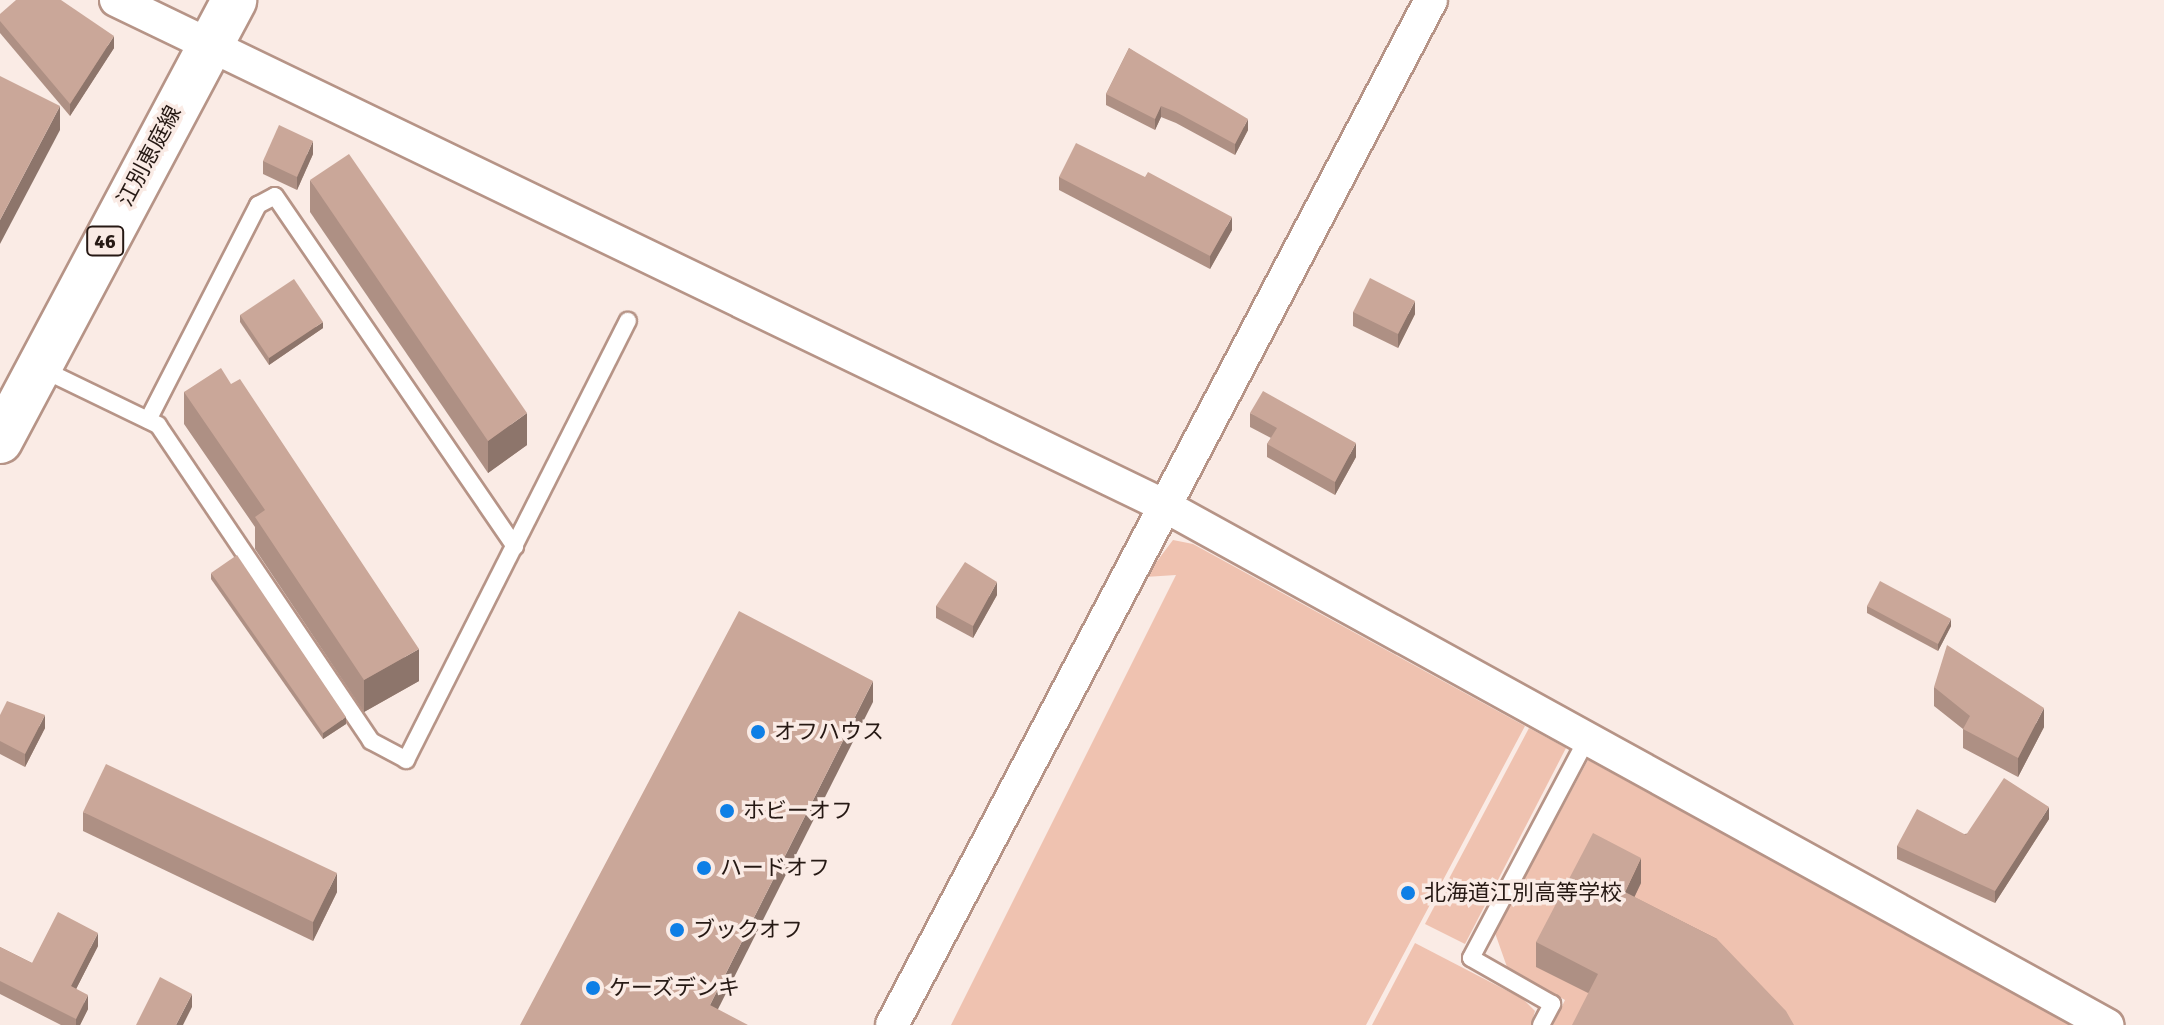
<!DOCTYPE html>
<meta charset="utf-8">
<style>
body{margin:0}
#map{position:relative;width:2164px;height:1025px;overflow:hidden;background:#faebe5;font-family:Signika,"Noto Sans JP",sans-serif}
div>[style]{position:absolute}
.green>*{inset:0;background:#efc2b0}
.roads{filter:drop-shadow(2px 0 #b69487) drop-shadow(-2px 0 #b69487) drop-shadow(0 2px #b69487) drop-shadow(0 -2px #b69487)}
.service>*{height:16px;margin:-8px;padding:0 8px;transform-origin:8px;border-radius:8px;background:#fff}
.minor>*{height:32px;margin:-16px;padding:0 16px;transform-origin:16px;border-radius:16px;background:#fff}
.primary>*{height:44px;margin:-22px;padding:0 22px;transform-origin:22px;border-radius:22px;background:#fff}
.wall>*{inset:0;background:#ae9084}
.shaded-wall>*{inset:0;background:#8d756b}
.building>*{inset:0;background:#caa799}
.dots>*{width:22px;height:22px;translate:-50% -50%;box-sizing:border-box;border:4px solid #faebe5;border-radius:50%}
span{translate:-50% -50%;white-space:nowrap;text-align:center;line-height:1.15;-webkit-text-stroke:7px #faebe5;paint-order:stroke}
.shield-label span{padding:2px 6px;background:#faebe5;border:2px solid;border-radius:6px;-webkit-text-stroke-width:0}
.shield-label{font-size:20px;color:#261914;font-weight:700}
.street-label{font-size:22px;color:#261914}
.poi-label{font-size:22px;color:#261914}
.left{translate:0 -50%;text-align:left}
</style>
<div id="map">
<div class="green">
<div style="clip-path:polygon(1173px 540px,1193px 544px,1525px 726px,1366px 1025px,951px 1025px,1176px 575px,1145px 577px)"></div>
<div style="clip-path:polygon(1529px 728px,1566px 748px,1465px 944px,1425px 924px)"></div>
<div style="clip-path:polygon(1588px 760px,2072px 1025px,1777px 1025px,1625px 917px,1593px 858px,1597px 998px,1585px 1025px,1553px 1025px,1565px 1000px,1507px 967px,1495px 933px)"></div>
<div style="clip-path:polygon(1415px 943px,1523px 999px,1535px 1011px,1531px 1025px,1372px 1025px)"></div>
</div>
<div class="roads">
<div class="service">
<div style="left:40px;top:368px;width:131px;rotate:25.8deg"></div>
<div style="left:158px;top:425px;width:381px;rotate:56deg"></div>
<div style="left:371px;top:741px;width:40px;rotate:28deg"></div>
<div style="left:406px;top:760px;width:492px;rotate:-63.2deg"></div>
<div style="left:148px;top:420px;width:242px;rotate:-62.9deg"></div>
<div style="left:258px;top:205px;width:19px;rotate:-28deg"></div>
<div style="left:275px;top:196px;width:425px;rotate:55.6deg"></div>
<div style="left:1541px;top:1025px;width:24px;rotate:-62deg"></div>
<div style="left:1552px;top:1004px;width:93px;rotate:-150.4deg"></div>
<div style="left:1471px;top:958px;width:248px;rotate:-62.1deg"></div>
</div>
<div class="minor">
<div style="left:116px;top:0;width:1165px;rotate:25.75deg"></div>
<div style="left:1165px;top:506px;width:1076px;rotate:28.85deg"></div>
<div style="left:892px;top:1025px;width:1158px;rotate:-62.26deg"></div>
</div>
<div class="primary">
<div style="left:0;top:441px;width:499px;rotate:-62deg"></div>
</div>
</div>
<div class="wall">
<div style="clip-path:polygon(0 14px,114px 48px,70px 116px,0 33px)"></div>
<div style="clip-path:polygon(1129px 48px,1248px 130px,1235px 155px,1176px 123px,1161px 117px,1155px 130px,1106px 105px,1106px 94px)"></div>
<div style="clip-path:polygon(313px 154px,297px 190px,263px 174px,263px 161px)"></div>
<div style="clip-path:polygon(1059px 177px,1145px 177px,1232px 230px,1210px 269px,1059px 190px)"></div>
<div style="clip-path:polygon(310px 180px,527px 445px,488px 473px,310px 212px)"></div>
<div style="clip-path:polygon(1353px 312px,1415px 314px,1398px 348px,1353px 326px)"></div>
<div style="clip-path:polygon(240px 315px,323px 328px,269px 365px,240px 322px)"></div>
<div style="clip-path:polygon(231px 384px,419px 681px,364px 712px,255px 549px,255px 527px,184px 424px,184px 392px)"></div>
<div style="clip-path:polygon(1250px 413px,1356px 457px,1335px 495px,1267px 457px,1267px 444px,1271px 438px,1250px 427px)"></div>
<div style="clip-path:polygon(211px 573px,346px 724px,323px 739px,211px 579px)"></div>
<div style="clip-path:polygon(997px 595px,973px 638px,936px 618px,936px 606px)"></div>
<div style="clip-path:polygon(1867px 606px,1951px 626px,1938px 651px,1867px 613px)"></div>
<div style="clip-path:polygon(1934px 687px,2044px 727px,2018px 777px,1963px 748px,1963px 729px,1934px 706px)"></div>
<div style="clip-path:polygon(0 715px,45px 728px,25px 767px,0 754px)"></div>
<div style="clip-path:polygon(83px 812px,337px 892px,313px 941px,83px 831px)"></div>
<div style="clip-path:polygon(2049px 819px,1995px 903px,1897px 859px,1897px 846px)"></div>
<div style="clip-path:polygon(1641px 883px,1634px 897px,1717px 939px,1588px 993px,1536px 967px,1536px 942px)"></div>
<div style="clip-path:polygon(98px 946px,76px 989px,88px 1009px,80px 1025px,61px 1025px,0 994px,0 947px,32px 963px)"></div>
</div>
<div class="shaded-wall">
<div style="clip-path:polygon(114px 36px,114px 48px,70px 116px,70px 104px)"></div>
<div style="clip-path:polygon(60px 106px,60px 130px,0 244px,0 220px)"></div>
<div style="clip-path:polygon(1161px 106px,1161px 117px,1155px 130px,1155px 119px)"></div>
<div style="clip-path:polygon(1248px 119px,1248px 130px,1235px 155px,1235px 144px)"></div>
<div style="clip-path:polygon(313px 141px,313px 154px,297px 190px,297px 177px)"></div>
<div style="clip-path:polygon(1232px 217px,1232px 230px,1210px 269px,1210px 256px)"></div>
<div style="clip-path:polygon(1415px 301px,1415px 314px,1398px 348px,1398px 334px)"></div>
<div style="clip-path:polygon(323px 322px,323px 328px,269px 365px,269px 358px)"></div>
<div style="clip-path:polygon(527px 413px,527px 445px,488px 473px,488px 441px)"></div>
<div style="clip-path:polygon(1356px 443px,1356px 457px,1335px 495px,1335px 482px)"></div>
<div style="clip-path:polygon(997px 582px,997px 595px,973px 638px,973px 626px)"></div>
<div style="clip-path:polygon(1951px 619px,1951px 626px,1938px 651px,1938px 644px)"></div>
<div style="clip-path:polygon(419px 649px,419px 681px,364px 712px,364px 680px)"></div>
<div style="clip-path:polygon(873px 681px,873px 702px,710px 1025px,710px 1005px)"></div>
<div style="clip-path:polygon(2044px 708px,2044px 727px,2018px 777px,2018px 758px)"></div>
<div style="clip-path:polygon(45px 715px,45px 728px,25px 767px,25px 754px)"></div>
<div style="clip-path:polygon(346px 717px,346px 724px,323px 739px,323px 733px)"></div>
<div style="clip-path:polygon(2049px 807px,2049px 819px,1995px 903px,1995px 891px)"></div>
<div style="clip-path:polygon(1641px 858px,1641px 883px,1625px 917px,1625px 892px)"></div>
<div style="clip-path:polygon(337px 873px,337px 892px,313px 941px,313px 922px)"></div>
<div style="clip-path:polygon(98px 933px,98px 946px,71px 999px,71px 986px)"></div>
<div style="clip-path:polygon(192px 994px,192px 1007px,183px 1025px,176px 1025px)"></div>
<div style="clip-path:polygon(88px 995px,88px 1009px,80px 1025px,76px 1025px,76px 1019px)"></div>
</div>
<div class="building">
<div style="clip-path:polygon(16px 0,61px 0,114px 36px,70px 104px,0 21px,0 14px)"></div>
<div style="clip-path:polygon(1129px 48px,1248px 119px,1235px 144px,1176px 112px,1161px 106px,1155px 119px,1106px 94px)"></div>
<div style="clip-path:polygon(0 76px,60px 106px,0 220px)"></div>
<div style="clip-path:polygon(279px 125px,313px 141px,297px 177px,263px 161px)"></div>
<div style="clip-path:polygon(1076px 143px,1145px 177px,1148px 172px,1232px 217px,1210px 256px,1059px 177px)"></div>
<div style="clip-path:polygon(349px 154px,527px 413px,488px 441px,310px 180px)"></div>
<div style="clip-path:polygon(1370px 278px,1415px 301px,1398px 334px,1353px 312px)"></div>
<div style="clip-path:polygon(294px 279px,323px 322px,269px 358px,240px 315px)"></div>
<div style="clip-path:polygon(221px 368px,231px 384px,240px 379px,419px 649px,364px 680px,255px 517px,265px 510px,184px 392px)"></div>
<div style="clip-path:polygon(1263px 391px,1356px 443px,1335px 482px,1267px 444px,1277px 428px,1250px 413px)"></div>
<div style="clip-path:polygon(237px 555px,346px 717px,323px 733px,211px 573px)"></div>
<div style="clip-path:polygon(965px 562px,997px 582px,973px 626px,936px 606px)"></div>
<div style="clip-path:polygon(1880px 581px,1951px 619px,1938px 644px,1867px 606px)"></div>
<div style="clip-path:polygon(739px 611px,873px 681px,710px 1005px,748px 1025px,520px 1025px)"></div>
<div style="clip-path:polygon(1947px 645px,2044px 708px,2018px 758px,1963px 729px,1970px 716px,1934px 687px)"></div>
<div style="clip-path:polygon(7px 701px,45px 715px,25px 754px,0 741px,0 715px)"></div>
<div style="clip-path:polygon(106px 764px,337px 873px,313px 922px,83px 812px)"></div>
<div style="clip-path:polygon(2004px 778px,2049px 807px,1995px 891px,1897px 846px,1917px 809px,1966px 835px)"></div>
<div style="clip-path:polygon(1593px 833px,1641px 858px,1625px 892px,1717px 939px,1786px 1011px,1794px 1025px,1572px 1025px,1598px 974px,1536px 942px)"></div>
<div style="clip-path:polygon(58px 912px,98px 933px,71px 986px,88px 995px,76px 1019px,0 981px,0 947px,32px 963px)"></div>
<div style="clip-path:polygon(160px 977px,192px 994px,176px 1025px,136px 1025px)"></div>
</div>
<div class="dots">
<div style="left:758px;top:732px;background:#0e7fe6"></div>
<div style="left:727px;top:811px;background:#0e7fe6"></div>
<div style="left:704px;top:868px;background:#0e7fe6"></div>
<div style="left:1408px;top:893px;background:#0e7fe6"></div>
<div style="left:677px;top:930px;background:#0e7fe6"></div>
<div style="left:593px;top:988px;background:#0e7fe6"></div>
</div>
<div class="shield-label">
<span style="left:105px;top:241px">46</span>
</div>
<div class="street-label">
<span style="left:149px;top:156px;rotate:-62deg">江別恵庭線</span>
</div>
<div class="poi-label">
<span class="left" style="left:774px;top:732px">オフハウス</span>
<span class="left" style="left:743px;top:811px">ホビーオフ</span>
<span class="left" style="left:720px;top:868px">ハードオフ</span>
<span class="left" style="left:1424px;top:893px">北海道江別高等学校</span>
<span class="left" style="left:693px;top:930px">ブックオフ</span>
<span class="left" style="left:609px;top:988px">ケーズデンキ</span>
</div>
</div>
